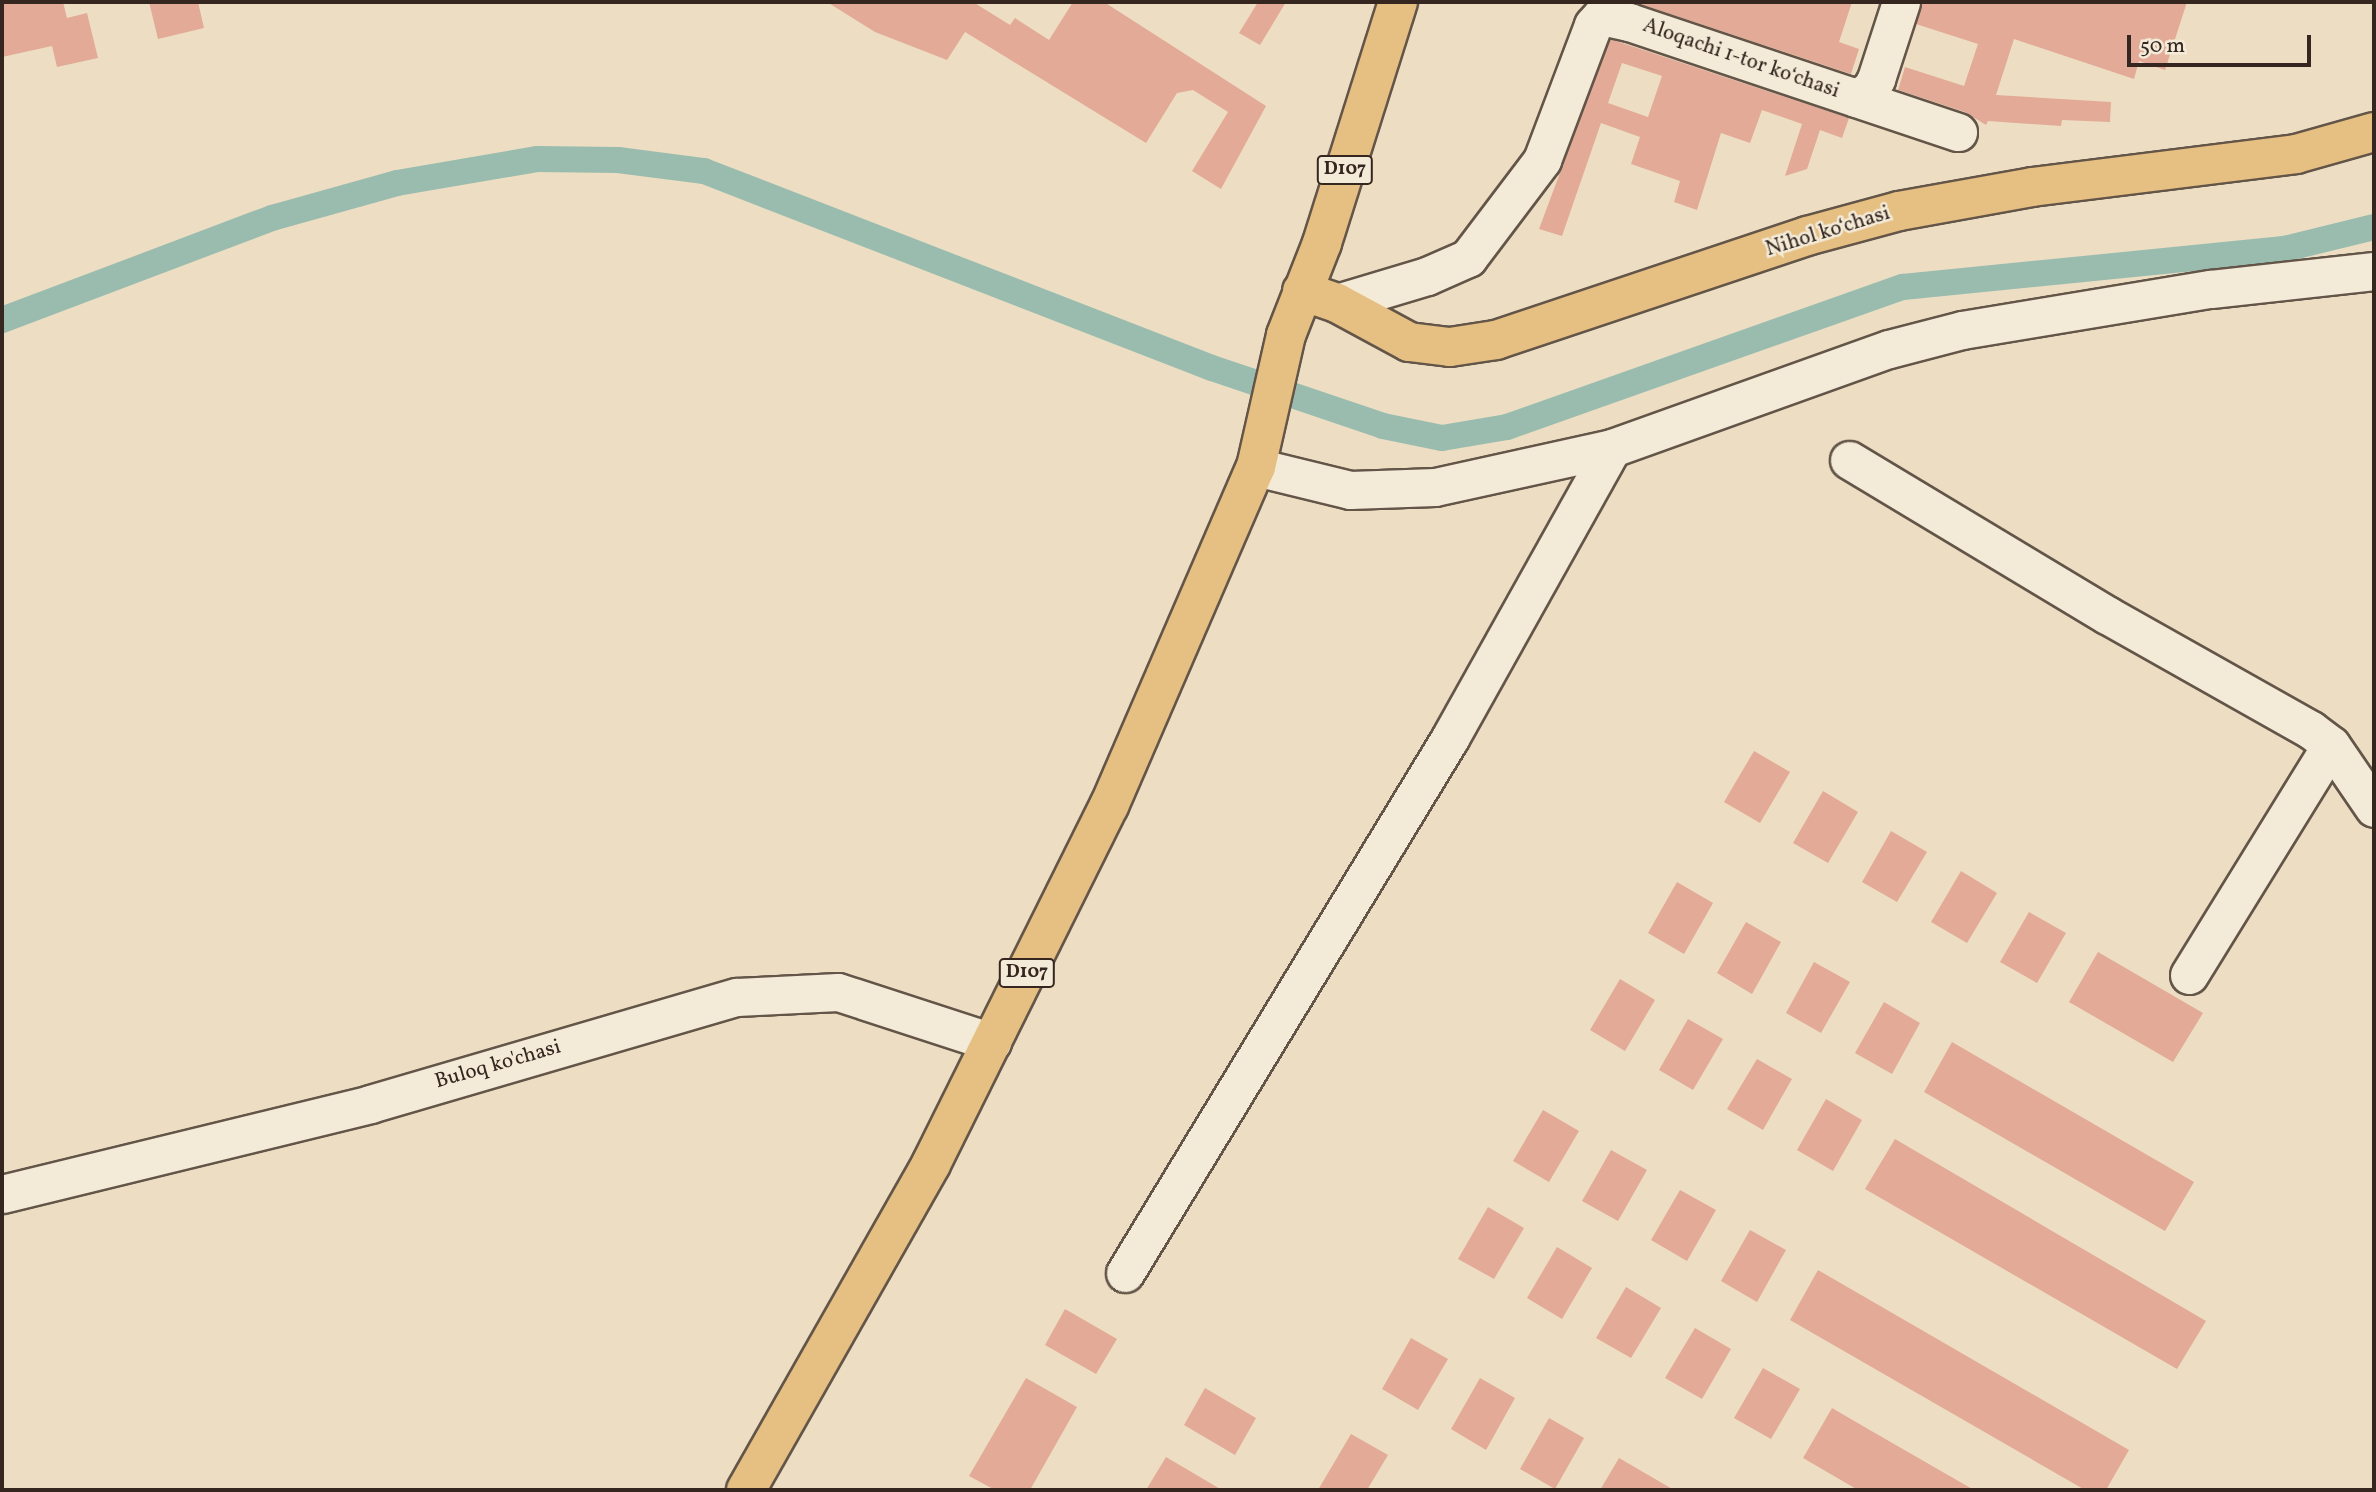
<!DOCTYPE html>
<meta charset="utf-8">
<style>
body{margin:0}
#map{position:relative;width:2376px;height:1492px;overflow:hidden;background:#eddec3;font-family:Vollkorn,serif}
div>[style]{position:absolute}
.canal>*{height:26px;margin:-13px;padding:0 13px;transform-origin:13px;border-radius:13px;background:#9abcaf}
.building>*{inset:0;background:#e2aa97}
.roads{filter:drop-shadow(2px 0 #635548) drop-shadow(-2px 0 #635548) drop-shadow(0 2px #635548) drop-shadow(0 -2px #635548)}
.minor>*{height:37px;margin:-18.5px;padding:0 18.5px;transform-origin:18.5px;border-radius:18.5px;background:#f3ead8}
.major>*{height:38px;margin:-19px;padding:0 19px;transform-origin:19px;border-radius:19px;background:#e6bf82}
span{translate:-50% -50%;white-space:nowrap;text-align:center;line-height:1.15;-webkit-text-stroke:5px #f3ead8;paint-order:stroke}
.shield-label span{padding:2px 5px;background:#f3ead8;border:2px solid;border-radius:5px;-webkit-text-stroke-width:0}
.shield-label{font-size:19px;color:#35271f;font-weight:700}
.street-label{font-size:21px;color:#35271f}
.frame{position:absolute;inset:0;border:4px solid #35271f;pointer-events:none}
.scale{position:absolute;left:2127px;top:35px;width:184px;height:32px;box-sizing:border-box;border:4px solid #35271f;border-top:0;padding-left:9px;font-size:21px;line-height:24px;white-space:nowrap;color:#35271f;-webkit-text-stroke:5px #f3ead8;paint-order:stroke}
</style>
<div id="map">
<div class="canal">
<div style="left:2px;top:320px;width:289px;rotate:-20.7deg"></div>
<div style="left:272px;top:218px;width:130px;rotate:-15.6deg"></div>
<div style="left:397px;top:183px;width:143px;rotate:-9.7deg"></div>
<div style="left:538px;top:159px;width:80px;rotate:0.7deg"></div>
<div style="left:618px;top:160px;width:87px;rotate:7.3deg"></div>
<div style="left:704px;top:171px;width:545px;rotate:21.2deg"></div>
<div style="left:1212px;top:368px;width:181px;rotate:18.7deg"></div>
<div style="left:1383px;top:426px;width:60px;rotate:11.5deg"></div>
<div style="left:1442px;top:438px;width:66px;rotate:-9.6deg"></div>
<div style="left:1507px;top:427px;width:420px;rotate:-19.5deg"></div>
<div style="left:1903px;top:287px;width:383px;rotate:-5.7deg"></div>
<div style="left:2284px;top:249px;width:93px;rotate:-13.7deg"></div>
</div>
<div class="building">
<div style="clip-path:polygon(2px 2px,63px 2px,67px 18px,87px 13px,98px 58px,57px 67px,52px 46px,2px 57px)"></div>
<div style="clip-path:polygon(149px 2px,198px 2px,204px 28px,158px 39px)"></div>
<div style="clip-path:polygon(827px 2px,973px 2px,1010px 25px,1015px 18px,1049px 40px,1073px 2px,1104px 2px,1266px 106px,1221px 189px,1192px 171px,1228px 112px,1193px 90px,1177px 93px,1146px 143px,965px 32px,947px 60px,875px 32px)"></div>
<div style="clip-path:polygon(1258px 2px,1286px 2px,1260px 45px,1239px 33px)"></div>
<div style="clip-path:polygon(1634px 2px,1852px 2px,1839px 42px,1859px 49px,1851px 74px)"></div>
<div style="clip-path:polygon(1921px 2px,2187px 2px,2165px 70px,2139px 61px,2134px 79px,2014px 39px,1996px 95px,2111px 102px,2110px 122px,2062px 120px,2061px 126px,1988px 121px,1986px 125px,1965px 112px,1898px 90px,1905px 67px,1964px 86px,1978px 44px,1916px 24px)"></div>
<div style="clip-path:polygon(evenodd,1610px 39px,1849px 118px,1842px 138px,1820px 130px,1807px 169px,1785px 176px,1802px 124px,1762px 110px,1750px 143px,1721px 133px,1697px 210px,1674px 202px,1680px 181px,1631px 164px,1640px 137px,1601px 123px,1562px 236px,1539px 229px,1610px 39px,1622px 63px,1662px 76px,1648px 117px,1608px 103px,1622px 63px)"></div>
<div style="clip-path:polygon(1754px 751px,1790px 772px,1760px 823px,1724px 802px)"></div>
<div style="clip-path:polygon(1823px 791px,1858px 812px,1828px 863px,1793px 843px)"></div>
<div style="clip-path:polygon(1891px 831px,1927px 852px,1897px 902px,1862px 882px)"></div>
<div style="clip-path:polygon(1961px 871px,1997px 893px,1967px 943px,1931px 922px)"></div>
<div style="clip-path:polygon(1677px 882px,1713px 903px,1684px 954px,1648px 933px)"></div>
<div style="clip-path:polygon(2029px 912px,2066px 933px,2037px 983px,2000px 962px)"></div>
<div style="clip-path:polygon(1746px 922px,1781px 942px,1752px 994px,1717px 973px)"></div>
<div style="clip-path:polygon(2098px 952px,2203px 1013px,2173px 1062px,2069px 1002px)"></div>
<div style="clip-path:polygon(1814px 962px,1850px 982px,1821px 1033px,1786px 1013px)"></div>
<div style="clip-path:polygon(1620px 979px,1655px 1000px,1625px 1051px,1590px 1030px)"></div>
<div style="clip-path:polygon(1884px 1002px,1920px 1023px,1892px 1074px,1855px 1053px)"></div>
<div style="clip-path:polygon(1688px 1019px,1723px 1039px,1693px 1090px,1659px 1070px)"></div>
<div style="clip-path:polygon(1952px 1042px,2194px 1182px,2165px 1231px,1924px 1092px)"></div>
<div style="clip-path:polygon(1757px 1059px,1792px 1079px,1763px 1130px,1727px 1109px)"></div>
<div style="clip-path:polygon(1826px 1099px,1862px 1120px,1833px 1171px,1797px 1150px)"></div>
<div style="clip-path:polygon(1543px 1110px,1579px 1131px,1549px 1182px,1513px 1161px)"></div>
<div style="clip-path:polygon(1895px 1139px,2206px 1321px,2177px 1369px,1865px 1189px)"></div>
<div style="clip-path:polygon(1611px 1150px,1647px 1170px,1618px 1221px,1582px 1201px)"></div>
<div style="clip-path:polygon(1680px 1190px,1716px 1210px,1687px 1261px,1651px 1240px)"></div>
<div style="clip-path:polygon(1488px 1207px,1524px 1228px,1494px 1279px,1458px 1259px)"></div>
<div style="clip-path:polygon(1750px 1230px,1786px 1250px,1757px 1302px,1721px 1281px)"></div>
<div style="clip-path:polygon(1557px 1247px,1592px 1268px,1562px 1319px,1527px 1298px)"></div>
<div style="clip-path:polygon(1818px 1270px,2129px 1450px,2106px 1490px,2085px 1490px,1790px 1320px)"></div>
<div style="clip-path:polygon(1626px 1287px,1661px 1308px,1631px 1358px,1596px 1338px)"></div>
<div style="clip-path:polygon(1065px 1309px,1117px 1339px,1096px 1374px,1045px 1345px)"></div>
<div style="clip-path:polygon(1695px 1328px,1731px 1349px,1702px 1399px,1665px 1378px)"></div>
<div style="clip-path:polygon(1411px 1338px,1448px 1359px,1418px 1410px,1382px 1389px)"></div>
<div style="clip-path:polygon(1763px 1368px,1800px 1389px,1771px 1439px,1734px 1418px)"></div>
<div style="clip-path:polygon(1026px 1378px,1077px 1407px,1030px 1490px,995px 1490px,969px 1476px)"></div>
<div style="clip-path:polygon(1480px 1378px,1515px 1398px,1486px 1450px,1451px 1429px)"></div>
<div style="clip-path:polygon(1205px 1388px,1256px 1418px,1235px 1455px,1184px 1425px)"></div>
<div style="clip-path:polygon(1832px 1408px,1868px 1429px,1974px 1490px,1858px 1490px,1803px 1458px)"></div>
<div style="clip-path:polygon(1549px 1418px,1584px 1438px,1555px 1489px,1520px 1469px)"></div>
<div style="clip-path:polygon(1351px 1434px,1388px 1455px,1367px 1490px,1318px 1490px)"></div>
<div style="clip-path:polygon(1166px 1457px,1222px 1490px,1146px 1490px)"></div>
<div style="clip-path:polygon(1619px 1458px,1674px 1490px,1600px 1490px)"></div>
</div>
<div class="roads">
<div class="minor">
<div style="left:1856px;top:98px;width:16px;rotate:-30deg"></div>
<div style="left:1870px;top:90px;width:13px;rotate:-61deg"></div>
<div style="left:1876px;top:79px;width:81px;rotate:-72deg"></div>
<div style="left:1337px;top:303px;width:94px;rotate:-16.7deg"></div>
<div style="left:1427px;top:276px;width:45px;rotate:-23.7deg"></div>
<div style="left:1468px;top:258px;width:123px;rotate:-52.9deg"></div>
<div style="left:1542px;top:160px;width:144px;rotate:-69.3deg"></div>
<div style="left:1593px;top:25px;width:12px;rotate:-48deg"></div>
<div style="left:1601px;top:16px;width:29px;rotate:12deg"></div>
<div style="left:1629px;top:22px;width:347px;rotate:18.5deg"></div>
<div style="left:1849px;top:460px;width:301px;rotate:31deg"></div>
<div style="left:2107px;top:615px;width:234px;rotate:29.4deg"></div>
<div style="left:2311px;top:730px;width:25px;rotate:37deg"></div>
<div style="left:2331px;top:745px;width:76px;rotate:55.7deg"></div>
<div style="left:1256px;top:467px;width:97px;rotate:13.7deg"></div>
<div style="left:1350px;top:490px;width:85px;rotate:-2deg"></div>
<div style="left:1435px;top:487px;width:181px;rotate:-12.4deg"></div>
<div style="left:1612px;top:448px;width:294px;rotate:-19.7deg"></div>
<div style="left:1889px;top:349px;width:75px;rotate:-14.6deg"></div>
<div style="left:1962px;top:330px;width:252px;rotate:-9.4deg"></div>
<div style="left:2211px;top:289px;width:164px;rotate:-6.3deg"></div>
<div style="left:2189px;top:975px;width:270px;rotate:-58.3deg"></div>
<div style="left:2px;top:1194px;width:379px;rotate:-13.7deg"></div>
<div style="left:370px;top:1104px;width:382px;rotate:-16.3deg"></div>
<div style="left:737px;top:997px;width:101px;rotate:-2.8deg"></div>
<div style="left:838px;top:992px;width:162px;rotate:18deg"></div>
<div style="left:1125px;top:1273px;width:626px;rotate:-58.72deg"></div>
<div style="left:1450px;top:738px;width:332px;rotate:-60.8deg"></div>
</div>
<div class="major">
<div style="left:1302px;top:291px;width:37px;rotate:19deg"></div>
<div style="left:1337px;top:303px;width:82px;rotate:28.4deg"></div>
<div style="left:1409px;top:342px;width:41px;rotate:7deg"></div>
<div style="left:1450px;top:347px;width:47px;rotate:-8.7deg"></div>
<div style="left:1496px;top:340px;width:328px;rotate:-18.5deg"></div>
<div style="left:1807px;top:236px;width:95px;rotate:-15.2deg"></div>
<div style="left:1899px;top:211px;width:135px;rotate:-10.2deg"></div>
<div style="left:2032px;top:187px;width:266px;rotate:-7.1deg"></div>
<div style="left:2296px;top:154px;width:81px;rotate:-15.8deg"></div>
<div style="left:746px;top:1490px;width:375px;rotate:-60.4deg"></div>
<div style="left:931px;top:1164px;width:400px;rotate:-63.6deg"></div>
<div style="left:1109px;top:806px;width:369px;rotate:-66.6deg"></div>
<div style="left:1256px;top:467px;width:135px;rotate:-77.2deg"></div>
<div style="left:1286px;top:335px;width:99px;rotate:-68.6deg"></div>
<div style="left:1322px;top:243px;width:253px;rotate:-72.5deg"></div>
</div>
</div>
<div class="shield-label">
<span style="left:1345px;top:170px">D107</span>
<span style="left:1027px;top:973px">D107</span>
</div>
<div class="street-label">
<span style="left:1741px;top:59px;rotate:19deg">Aloqachi 1-tor koʻchasi</span>
<span style="left:1828px;top:232px;rotate:-17deg">Nihol koʻchasi</span>
<span style="left:498px;top:1065px;rotate:-16deg">Buloq ko'chasi</span>
</div>
<div class="frame"></div>
<div class="scale">50 m</div>
</div>
